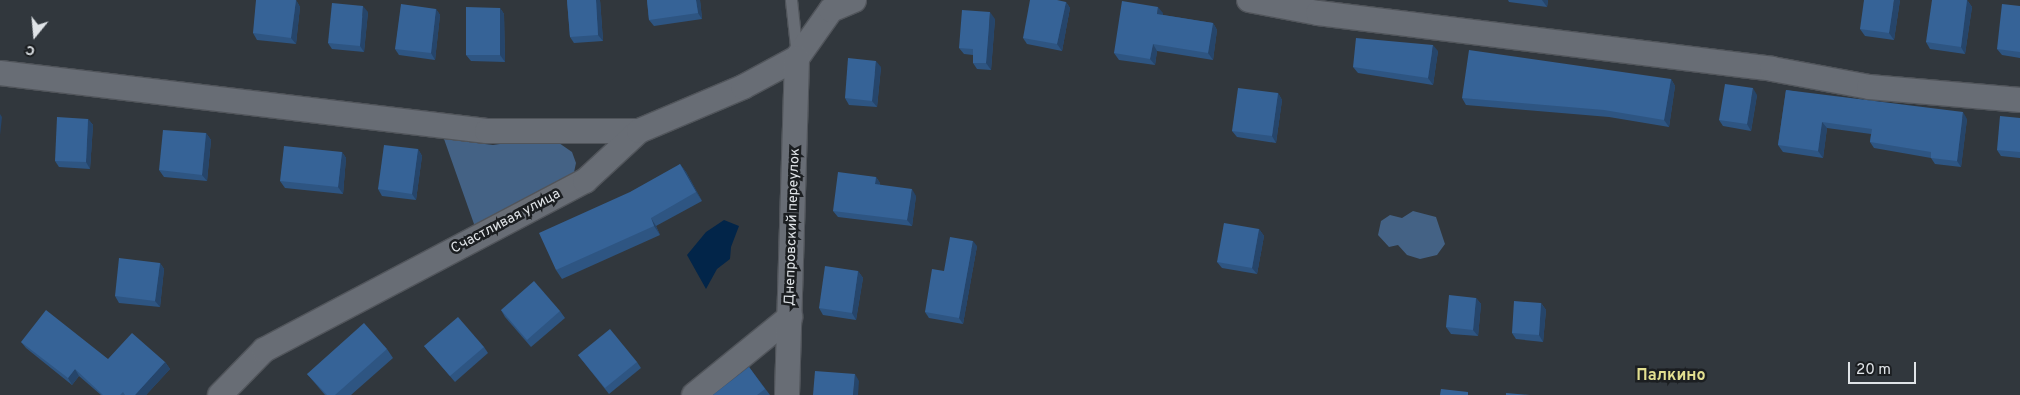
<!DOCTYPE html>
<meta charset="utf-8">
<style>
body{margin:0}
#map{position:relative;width:2020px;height:395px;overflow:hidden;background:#31373d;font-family:Overpass,sans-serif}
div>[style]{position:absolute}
.green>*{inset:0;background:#446285}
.water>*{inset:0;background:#022549}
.roads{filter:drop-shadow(1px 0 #51555b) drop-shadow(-1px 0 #51555b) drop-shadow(0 1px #51555b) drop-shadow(0 -1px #51555b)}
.lane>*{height:11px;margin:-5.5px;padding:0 5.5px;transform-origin:5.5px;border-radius:5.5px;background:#686d75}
.street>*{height:24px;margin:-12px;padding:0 12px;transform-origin:12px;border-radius:12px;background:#686d75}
.wall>*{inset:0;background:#2e5582}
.shaded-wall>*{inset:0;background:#26456a}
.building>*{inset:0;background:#366397}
span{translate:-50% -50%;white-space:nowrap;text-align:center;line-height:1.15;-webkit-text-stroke:5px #1b1e21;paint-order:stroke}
.street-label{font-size:14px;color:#e0e4e8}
.quarter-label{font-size:16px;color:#e2df90;font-weight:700}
.north{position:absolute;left:10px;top:10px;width:50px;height:50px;-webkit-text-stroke:4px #1b1e21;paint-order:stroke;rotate:197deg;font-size:14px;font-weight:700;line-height:20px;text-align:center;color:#e0e4e8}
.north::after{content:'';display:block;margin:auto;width:18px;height:22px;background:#e0e4e8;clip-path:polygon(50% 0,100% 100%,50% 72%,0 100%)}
.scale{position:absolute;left:1848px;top:362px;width:68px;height:22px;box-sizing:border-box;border:2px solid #e0e4e8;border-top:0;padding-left:6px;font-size:15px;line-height:18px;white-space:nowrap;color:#e0e4e8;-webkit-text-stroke:4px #1b1e21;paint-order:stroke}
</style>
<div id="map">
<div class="green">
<div style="clip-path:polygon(444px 139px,493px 145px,521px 141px,559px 143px,572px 152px,576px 163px,573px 177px,486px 227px,474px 224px)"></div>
<div style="clip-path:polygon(1413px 211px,1436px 217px,1445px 244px,1437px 255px,1420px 259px,1407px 255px,1398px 245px,1389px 247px,1378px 235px,1381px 221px,1390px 215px,1402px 218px)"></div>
</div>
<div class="water">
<div style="clip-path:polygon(724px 220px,739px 226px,731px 247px,730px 259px,717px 269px,706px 289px,687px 255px,706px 232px)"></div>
</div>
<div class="roads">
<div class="lane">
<div style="left:791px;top:0;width:55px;rotate:83.8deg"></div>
</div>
<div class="street">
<div style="left:1249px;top:0;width:70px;rotate:10.7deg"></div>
<div style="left:1318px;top:13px;width:457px;rotate:7deg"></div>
<div style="left:1772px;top:69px;width:99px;rotate:10.5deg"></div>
<div style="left:1869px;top:87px;width:152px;rotate:4.9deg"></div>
<div style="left:0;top:73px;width:490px;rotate:6.8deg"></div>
<div style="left:487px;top:131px;width:152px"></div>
<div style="left:220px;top:395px;width:63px;rotate:-45.6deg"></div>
<div style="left:264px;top:350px;width:363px;rotate:-27.8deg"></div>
<div style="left:585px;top:181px;width:74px;rotate:-42.8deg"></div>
<div style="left:639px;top:131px;width:113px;rotate:-22.9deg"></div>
<div style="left:743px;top:87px;width:61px;rotate:-28.2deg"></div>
<div style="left:797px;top:58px;width:59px;rotate:-54.7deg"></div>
<div style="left:831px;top:10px;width:25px;rotate:-23deg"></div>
<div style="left:694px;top:395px;width:124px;rotate:-39.1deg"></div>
<div style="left:787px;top:395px;width:337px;rotate:-88.3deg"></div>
</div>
</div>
<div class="wall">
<div style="clip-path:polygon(296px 0,300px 7px,296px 44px,257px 40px,253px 33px)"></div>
<div style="clip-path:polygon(567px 0,600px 0,603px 41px,574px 43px,570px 37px)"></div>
<div style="clip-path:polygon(647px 0,700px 0,702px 19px,654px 26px,649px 20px)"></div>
<div style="clip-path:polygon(1508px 0,1548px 0,1547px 7px,1509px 2px)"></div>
<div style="clip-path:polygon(1900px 0,1894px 40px,1865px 36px,1860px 29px)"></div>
<div style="clip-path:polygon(1967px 0,1972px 7px,1965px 54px,1930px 49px,1926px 42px)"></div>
<div style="clip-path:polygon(1066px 2px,1070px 8px,1062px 51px,1027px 44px,1023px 38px)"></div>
<div style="clip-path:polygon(2020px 6px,2020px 58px,2002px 55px,1997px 49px)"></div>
<div style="clip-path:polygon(500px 8px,504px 14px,505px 62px,471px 61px,466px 55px)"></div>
<div style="clip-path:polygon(436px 9px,440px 15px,435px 60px,399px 55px,395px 49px)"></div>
<div style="clip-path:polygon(368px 12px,364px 52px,332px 49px,328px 43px)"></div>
<div style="clip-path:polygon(1163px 13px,1163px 15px,1213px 23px,1217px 30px,1213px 60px,1157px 51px,1155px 65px,1119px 60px,1114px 53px)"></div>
<div style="clip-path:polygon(995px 19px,991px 70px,977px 69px,973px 63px,973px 55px,964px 54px,959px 48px)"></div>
<div style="clip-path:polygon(1438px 51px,1433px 85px,1358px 73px,1353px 67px)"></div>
<div style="clip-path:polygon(881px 67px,877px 107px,849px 105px,845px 98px)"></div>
<div style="clip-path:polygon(1671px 79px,1675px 86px,1669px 127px,1609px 117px,1466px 105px,1462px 98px)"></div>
<div style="clip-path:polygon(1786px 90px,1967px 119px,1961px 167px,1935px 164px,1931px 158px,1874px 148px,1870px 142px,1871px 134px,1827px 128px,1823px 158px,1783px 152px,1778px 145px)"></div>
<div style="clip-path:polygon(1278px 93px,1282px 100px,1276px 143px,1237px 137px,1232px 131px)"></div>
<div style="clip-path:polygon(1757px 95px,1751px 131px,1723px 126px,1719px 120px)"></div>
<div style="clip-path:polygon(2020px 118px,2020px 158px,2001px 156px,1997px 150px)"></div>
<div style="clip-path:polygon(88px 119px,93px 125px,90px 169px,59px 167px,55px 161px)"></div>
<div style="clip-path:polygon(206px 133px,211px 140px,207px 181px,164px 177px,159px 170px)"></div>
<div style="clip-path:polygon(418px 149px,422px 156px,416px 200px,382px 196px,378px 189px)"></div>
<div style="clip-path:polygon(342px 152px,346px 158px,343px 194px,285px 188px,280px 181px)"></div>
<div style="clip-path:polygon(680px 164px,686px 172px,702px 201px,656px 226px,660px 235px,562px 279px,556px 270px)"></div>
<div style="clip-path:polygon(876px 177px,880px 183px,880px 185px,916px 196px,912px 226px,838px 217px,833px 211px)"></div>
<div style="clip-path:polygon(1259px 229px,1264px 236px,1257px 274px,1222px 268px,1217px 262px)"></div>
<div style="clip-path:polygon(977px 246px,963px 324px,929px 318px,925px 312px,944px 271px)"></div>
<div style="clip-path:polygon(160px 263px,164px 269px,160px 307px,119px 303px,115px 296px)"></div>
<div style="clip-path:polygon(858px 271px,863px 278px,856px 320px,823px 315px,819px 308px)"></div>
<div style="clip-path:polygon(1476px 298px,1481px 304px,1478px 336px,1451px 334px,1446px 327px)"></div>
<div style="clip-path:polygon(1541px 303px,1546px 310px,1543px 342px,1516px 339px,1512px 333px)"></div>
<div style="clip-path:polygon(501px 310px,560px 311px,565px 318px,531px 347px,505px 317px)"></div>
<div style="clip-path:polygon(21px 342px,108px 359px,165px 362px,170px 369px,146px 395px,101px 395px,79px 376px,72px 385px,26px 348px)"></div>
<div style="clip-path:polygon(424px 346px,484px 347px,488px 353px,455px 382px,429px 352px)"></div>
<div style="clip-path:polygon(387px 349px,393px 358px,351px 395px,325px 395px,314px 382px,307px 374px)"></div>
<div style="clip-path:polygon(578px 355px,637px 362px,641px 368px,609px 394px)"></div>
<div style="clip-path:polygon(749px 367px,770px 395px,713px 395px)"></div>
</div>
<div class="shaded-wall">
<div style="clip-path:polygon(296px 0,300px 7px,296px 44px,291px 38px)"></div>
<div style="clip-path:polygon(596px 0,600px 0,603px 41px,598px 35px)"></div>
<div style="clip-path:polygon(696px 0,700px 0,702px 19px,698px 13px)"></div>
<div style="clip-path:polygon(1542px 0,1548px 0,1547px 7px)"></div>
<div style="clip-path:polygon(1894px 0,1900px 0,1894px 40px,1889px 33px)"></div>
<div style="clip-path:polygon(1967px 0,1972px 7px,1965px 54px,1961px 47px)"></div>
<div style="clip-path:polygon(1066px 2px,1070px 8px,1062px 51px,1057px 44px)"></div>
<div style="clip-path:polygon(363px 6px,368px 12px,364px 52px,360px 46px)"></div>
<div style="clip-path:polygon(1158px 7px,1163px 13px,1162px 21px,1157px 14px)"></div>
<div style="clip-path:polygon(500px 8px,504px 14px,505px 62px,500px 55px)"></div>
<div style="clip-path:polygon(436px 9px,440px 15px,435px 60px,431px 53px)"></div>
<div style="clip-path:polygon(990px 12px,995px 19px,991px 70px,986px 63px)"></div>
<div style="clip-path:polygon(1213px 23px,1217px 30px,1213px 60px,1208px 53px)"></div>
<div style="clip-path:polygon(1153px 44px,1157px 51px,1155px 65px,1150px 59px)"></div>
<div style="clip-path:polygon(1433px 45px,1438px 51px,1433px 85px,1428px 78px)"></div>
<div style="clip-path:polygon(876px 61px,881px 67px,877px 107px,872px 101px)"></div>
<div style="clip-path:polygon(1671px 79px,1675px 86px,1669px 127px,1664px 120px)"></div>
<div style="clip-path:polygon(1753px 88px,1757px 95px,1751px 131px,1747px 124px)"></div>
<div style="clip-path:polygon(1278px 93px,1282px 100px,1276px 143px,1272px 136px)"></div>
<div style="clip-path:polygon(1963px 112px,1967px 119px,1961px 167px,1957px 161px)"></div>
<div style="clip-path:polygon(0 114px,2px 117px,0 135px)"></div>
<div style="clip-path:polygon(88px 119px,93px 125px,90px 169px,86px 162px)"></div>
<div style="clip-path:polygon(1822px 122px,1827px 128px,1823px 158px,1818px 151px)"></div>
<div style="clip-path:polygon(206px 133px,211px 140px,207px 181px,202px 175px)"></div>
<div style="clip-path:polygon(418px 149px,422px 156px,416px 200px,412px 194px)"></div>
<div style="clip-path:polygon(342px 152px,346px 158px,343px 194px,338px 187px)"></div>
<div style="clip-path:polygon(680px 164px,686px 172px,702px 201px,696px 192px)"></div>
<div style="clip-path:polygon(876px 177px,880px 183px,879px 191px,875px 184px)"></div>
<div style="clip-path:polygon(912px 189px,916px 196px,912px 226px,907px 220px)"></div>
<div style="clip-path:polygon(651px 218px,656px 226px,660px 235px,654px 226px)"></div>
<div style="clip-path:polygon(1259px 229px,1264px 236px,1257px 274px,1252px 268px)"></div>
<div style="clip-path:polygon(973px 241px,977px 246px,963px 324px,959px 318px)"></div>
<div style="clip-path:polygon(160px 263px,164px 269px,160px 307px,155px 301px)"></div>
<div style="clip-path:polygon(858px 271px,863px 278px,856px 320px,852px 313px)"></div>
<div style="clip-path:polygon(1476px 298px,1481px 304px,1478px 336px,1473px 330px)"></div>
<div style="clip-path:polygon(1541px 303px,1546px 310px,1543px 342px,1539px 335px)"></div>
<div style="clip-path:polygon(165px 362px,170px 369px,146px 395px,135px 395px)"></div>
<div style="clip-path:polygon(75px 369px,79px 376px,72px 385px,68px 378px)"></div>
<div style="clip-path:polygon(855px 374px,859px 381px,858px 395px,853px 395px)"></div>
</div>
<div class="building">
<div style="clip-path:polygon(256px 0,296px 0,291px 38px,253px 33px)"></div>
<div style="clip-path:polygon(567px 0,596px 0,598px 35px,570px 37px)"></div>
<div style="clip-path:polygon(647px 0,696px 0,698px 13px,649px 20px)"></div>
<div style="clip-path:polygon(1030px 0,1057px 0,1066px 2px,1057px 44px,1023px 38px)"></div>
<div style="clip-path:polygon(1864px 0,1894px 0,1889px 33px,1860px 29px)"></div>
<div style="clip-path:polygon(1932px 0,1967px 0,1961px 47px,1926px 42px)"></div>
<div style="clip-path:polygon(1122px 1px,1158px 7px,1157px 14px,1213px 23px,1208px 53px,1153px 44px,1150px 59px,1114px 53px)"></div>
<div style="clip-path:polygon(332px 3px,363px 6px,360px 46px,328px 43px)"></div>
<div style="clip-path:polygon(401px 4px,436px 9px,431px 53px,395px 49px)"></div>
<div style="clip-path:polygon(2002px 4px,2020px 6px,2020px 52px,1997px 49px)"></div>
<div style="clip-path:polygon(466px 7px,500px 8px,500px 55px,466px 55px)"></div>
<div style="clip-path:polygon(962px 10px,990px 12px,986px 63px,973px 63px,973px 49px,959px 48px)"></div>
<div style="clip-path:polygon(1356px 38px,1433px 45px,1428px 78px,1353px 67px)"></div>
<div style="clip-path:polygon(1469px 50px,1671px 79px,1664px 120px,1604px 110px,1462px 98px)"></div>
<div style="clip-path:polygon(848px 58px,876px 61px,872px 101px,845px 98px)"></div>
<div style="clip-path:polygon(1725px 84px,1753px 88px,1747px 124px,1719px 120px)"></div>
<div style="clip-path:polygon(1238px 88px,1278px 93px,1272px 136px,1232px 131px)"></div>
<div style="clip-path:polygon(1786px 90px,1963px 112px,1957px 161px,1931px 158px,1931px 152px,1870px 142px,1872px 129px,1822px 122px,1818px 151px,1778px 145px)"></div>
<div style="clip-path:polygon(2000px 116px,2020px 118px,2020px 152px,1997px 150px)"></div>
<div style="clip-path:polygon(57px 117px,88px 119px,86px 162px,55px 161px)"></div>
<div style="clip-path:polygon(163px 130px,206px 133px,202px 175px,159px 170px)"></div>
<div style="clip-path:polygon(384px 145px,418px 149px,412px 194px,378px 189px)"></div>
<div style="clip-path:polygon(284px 146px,342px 152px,338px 187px,280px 181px)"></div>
<div style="clip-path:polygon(680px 164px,696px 192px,651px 218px,654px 226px,556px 270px,539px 233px,630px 192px)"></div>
<div style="clip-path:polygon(838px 172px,876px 177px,875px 184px,912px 189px,907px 220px,833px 211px)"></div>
<div style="clip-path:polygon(1224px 223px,1259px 229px,1252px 268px,1217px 262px)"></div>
<div style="clip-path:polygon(950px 237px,973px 241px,959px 318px,925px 312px,932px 269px,944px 271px)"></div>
<div style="clip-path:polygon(119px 258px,160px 263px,155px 301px,115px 296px)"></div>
<div style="clip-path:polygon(825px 266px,858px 271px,852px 313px,819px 308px)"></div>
<div style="clip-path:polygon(534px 281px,560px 311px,527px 340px,501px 310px)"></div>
<div style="clip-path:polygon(1449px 295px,1476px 298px,1473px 330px,1446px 327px)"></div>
<div style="clip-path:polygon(1514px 301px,1541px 303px,1539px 335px,1512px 333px)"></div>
<div style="clip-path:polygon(46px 310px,108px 359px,132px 333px,165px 362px,135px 395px,125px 395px,123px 392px,120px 395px,103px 395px,75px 369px,68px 378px,21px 342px)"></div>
<div style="clip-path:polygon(458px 317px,484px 347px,450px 376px,424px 346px)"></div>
<div style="clip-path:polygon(364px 323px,387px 349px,335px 395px,327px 395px,307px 374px)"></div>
<div style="clip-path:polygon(610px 329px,637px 362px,605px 388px,578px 355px)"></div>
<div style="clip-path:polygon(749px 367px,765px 389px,757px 395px,713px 395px)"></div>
<div style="clip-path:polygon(815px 371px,855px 374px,853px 395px,813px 395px)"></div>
<div style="clip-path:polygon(1441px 389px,1468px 392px,1468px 395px,1440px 395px)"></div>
<div style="clip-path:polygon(1506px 393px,1530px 395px,1506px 395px)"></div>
</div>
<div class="street-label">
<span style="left:506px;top:222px;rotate:-28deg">Счастливая улица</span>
<span style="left:793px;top:227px;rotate:-88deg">Днепровский переулок</span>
</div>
<div class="quarter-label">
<span style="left:1671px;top:376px">Палкино</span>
</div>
<div class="north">С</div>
<div class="scale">20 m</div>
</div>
